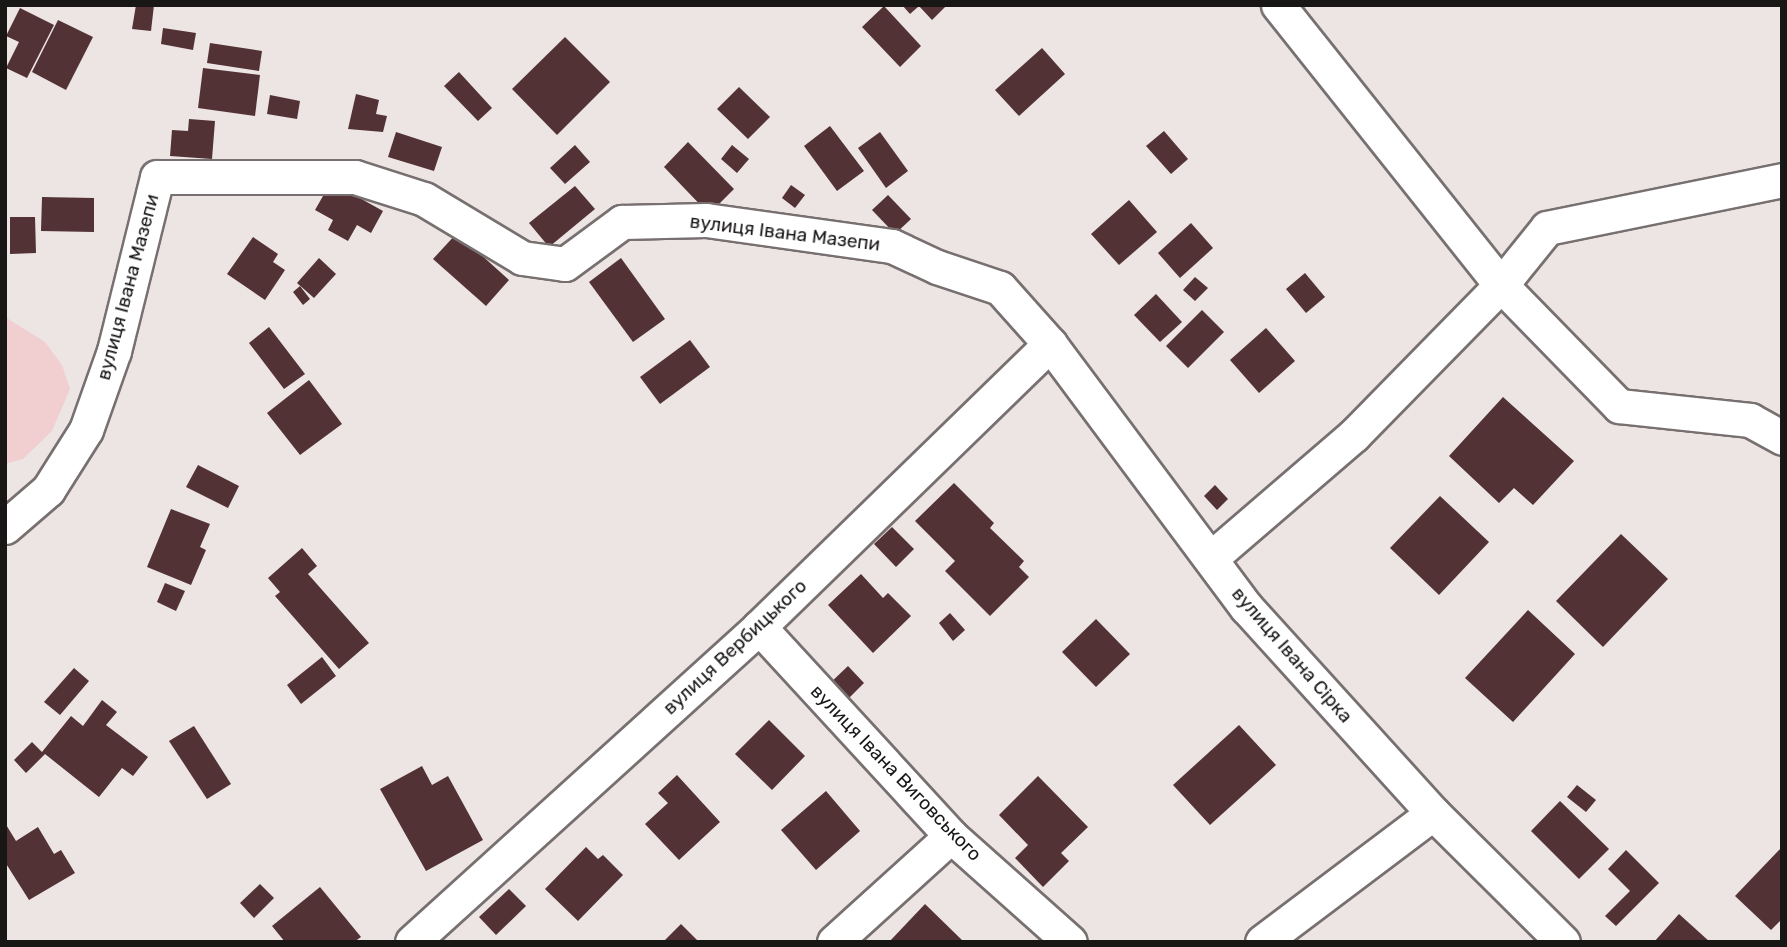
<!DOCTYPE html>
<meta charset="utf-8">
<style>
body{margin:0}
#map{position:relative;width:1787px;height:947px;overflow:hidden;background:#ede4e4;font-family:Rubik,sans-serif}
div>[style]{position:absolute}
.green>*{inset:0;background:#f1cfd0}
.building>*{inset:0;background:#523234}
.roads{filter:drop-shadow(2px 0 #787070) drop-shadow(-2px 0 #787070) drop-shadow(0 2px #787070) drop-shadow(0 -2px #787070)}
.street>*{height:33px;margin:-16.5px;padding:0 16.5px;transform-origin:16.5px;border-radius:16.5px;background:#fff}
span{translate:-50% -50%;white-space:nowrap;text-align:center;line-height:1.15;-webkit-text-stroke:7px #fff;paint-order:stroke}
.street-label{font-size:19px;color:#191616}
.frame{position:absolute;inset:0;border:7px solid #191616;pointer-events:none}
</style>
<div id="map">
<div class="green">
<div style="clip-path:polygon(5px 317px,45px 342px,62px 365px,70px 389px,52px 431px,23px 459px,5px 464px)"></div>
</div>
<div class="building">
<div style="clip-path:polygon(136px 5px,154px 5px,151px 31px,132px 29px)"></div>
<div style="clip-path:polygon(902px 5px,947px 5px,932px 20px,919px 6px,910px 14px)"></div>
<div style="clip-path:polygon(884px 6px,921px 46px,900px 67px,862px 27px)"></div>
<div style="clip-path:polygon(20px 8px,54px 25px,27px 78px,6px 68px,19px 42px,6px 36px)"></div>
<div style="clip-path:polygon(58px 20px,93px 37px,66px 90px,32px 72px)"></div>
<div style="clip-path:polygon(163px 28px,196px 33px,193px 50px,161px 44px)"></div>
<div style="clip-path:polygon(565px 37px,610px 82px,557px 135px,512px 89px)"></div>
<div style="clip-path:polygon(210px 43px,262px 51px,259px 71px,207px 63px)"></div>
<div style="clip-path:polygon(1042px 48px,1065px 74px,1019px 116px,995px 90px)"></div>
<div style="clip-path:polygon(203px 68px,260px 75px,255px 116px,198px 108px)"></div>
<div style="clip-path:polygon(459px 72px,492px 108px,478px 121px,444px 86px)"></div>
<div style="clip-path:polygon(739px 87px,770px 117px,748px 139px,717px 109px)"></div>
<div style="clip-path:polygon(356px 94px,379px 100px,376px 114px,387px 116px,383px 132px,348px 129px)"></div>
<div style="clip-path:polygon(270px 95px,300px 101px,297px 119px,267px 114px)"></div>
<div style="clip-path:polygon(189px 119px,215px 121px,212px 159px,170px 156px,172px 130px,188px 131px)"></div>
<div style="clip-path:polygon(830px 126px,864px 171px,837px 191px,804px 146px)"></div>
<div style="clip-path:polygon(1164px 131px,1188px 159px,1171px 174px,1146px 146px)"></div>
<div style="clip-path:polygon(396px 132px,442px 147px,434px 171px,388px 157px)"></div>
<div style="clip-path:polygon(880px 132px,908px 171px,886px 188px,858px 148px)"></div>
<div style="clip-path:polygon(688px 142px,734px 189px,709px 214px,664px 167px)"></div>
<div style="clip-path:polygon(575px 145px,590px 162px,565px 184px,550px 168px)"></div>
<div style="clip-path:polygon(732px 145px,749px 159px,737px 173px,721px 159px)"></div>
<div style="clip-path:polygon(331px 182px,383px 211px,371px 233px,357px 225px,348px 241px,328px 230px,333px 220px,315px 210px)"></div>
<div style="clip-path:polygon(791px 185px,805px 195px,795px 208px,782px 198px)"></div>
<div style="clip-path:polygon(575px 186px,595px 209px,549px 247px,529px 223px)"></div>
<div style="clip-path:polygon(888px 195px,911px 219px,895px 234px,872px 210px)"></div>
<div style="clip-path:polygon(42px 197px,94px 198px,94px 232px,41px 231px)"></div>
<div style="clip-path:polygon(1129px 200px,1157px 232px,1119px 265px,1091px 234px)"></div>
<div style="clip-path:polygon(10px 217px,35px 217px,36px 253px,10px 254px)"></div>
<div style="clip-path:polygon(1191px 223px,1213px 248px,1180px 278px,1158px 253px)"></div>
<div style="clip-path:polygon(457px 233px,509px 280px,486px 306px,433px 259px)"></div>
<div style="clip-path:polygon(253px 237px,278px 254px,273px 262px,285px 270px,265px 300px,227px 274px)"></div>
<div style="clip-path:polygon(319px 258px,336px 274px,314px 298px,297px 283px)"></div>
<div style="clip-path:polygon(621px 258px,665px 319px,633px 342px,589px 282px)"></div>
<div style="clip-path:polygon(1305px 273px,1325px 297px,1306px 313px,1286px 289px)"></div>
<div style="clip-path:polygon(1195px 277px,1208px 288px,1195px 301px,1183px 290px)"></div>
<div style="clip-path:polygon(300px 286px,310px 299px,303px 305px,293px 292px)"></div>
<div style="clip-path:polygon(1156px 294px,1182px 322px,1160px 342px,1134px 315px)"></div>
<div style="clip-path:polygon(1202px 310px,1224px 332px,1188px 368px,1166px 346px)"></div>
<div style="clip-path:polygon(269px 327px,305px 374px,284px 389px,249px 343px)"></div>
<div style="clip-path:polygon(1266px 328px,1295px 361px,1259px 393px,1230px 360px)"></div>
<div style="clip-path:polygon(690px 340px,710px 367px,660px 404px,640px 377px)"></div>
<div style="clip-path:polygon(309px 380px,342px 424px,300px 455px,267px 413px)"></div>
<div style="clip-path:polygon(1503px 397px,1574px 461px,1533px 505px,1514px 488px,1499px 503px,1449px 456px)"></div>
<div style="clip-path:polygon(198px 465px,239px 486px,228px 508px,186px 487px)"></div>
<div style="clip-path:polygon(954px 483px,994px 523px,990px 528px,1024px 561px,1019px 567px,1029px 577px,990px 616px,945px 571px,955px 561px,915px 521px)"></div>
<div style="clip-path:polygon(1215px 485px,1228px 499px,1217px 510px,1204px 496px)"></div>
<div style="clip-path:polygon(1440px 496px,1489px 542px,1439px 595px,1390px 548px)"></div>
<div style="clip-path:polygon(171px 509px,210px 524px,200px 547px,206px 550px,191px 585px,147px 567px)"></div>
<div style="clip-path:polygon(892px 527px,914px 549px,896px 567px,874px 544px)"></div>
<div style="clip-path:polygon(1621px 534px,1668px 579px,1603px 647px,1556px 601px)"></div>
<div style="clip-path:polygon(302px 548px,317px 566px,308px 574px,369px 643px,339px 669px,275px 596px,280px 592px,268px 578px)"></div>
<div style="clip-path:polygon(861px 574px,883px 598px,888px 593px,911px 616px,873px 653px,828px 605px)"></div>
<div style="clip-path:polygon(165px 583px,185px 591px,176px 611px,157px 602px)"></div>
<div style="clip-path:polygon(1528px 610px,1575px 654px,1513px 722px,1465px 678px)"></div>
<div style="clip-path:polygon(950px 613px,965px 630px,953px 641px,939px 623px)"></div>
<div style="clip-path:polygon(1096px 619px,1130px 654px,1096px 687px,1062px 652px)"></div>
<div style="clip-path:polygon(322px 657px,336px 676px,301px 704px,287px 685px)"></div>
<div style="clip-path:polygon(848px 666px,864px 683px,844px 703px,827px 686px)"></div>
<div style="clip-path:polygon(74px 668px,89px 681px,60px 715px,44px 702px)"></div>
<div style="clip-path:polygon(102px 700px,117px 712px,106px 725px,148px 757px,133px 776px,122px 768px,99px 797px,45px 754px,26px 773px,14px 760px,32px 742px,42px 752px,71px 716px,83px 726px)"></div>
<div style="clip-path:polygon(769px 720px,805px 756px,772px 790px,735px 754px)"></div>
<div style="clip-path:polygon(1239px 725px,1276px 765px,1210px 825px,1173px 785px)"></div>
<div style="clip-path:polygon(194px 726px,231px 784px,207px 799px,169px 741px)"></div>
<div style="clip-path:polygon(422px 766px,432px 785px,448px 776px,483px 840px,426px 871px,380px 789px)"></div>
<div style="clip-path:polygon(677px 775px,720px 822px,679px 860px,645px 824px,668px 803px,658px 793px)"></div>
<div style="clip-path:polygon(1038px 776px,1088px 827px,1061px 853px,1069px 861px,1043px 887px,1015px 858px,1028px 845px,999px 815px)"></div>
<div style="clip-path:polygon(1577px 785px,1596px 800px,1586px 812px,1567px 797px)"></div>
<div style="clip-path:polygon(826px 791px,860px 831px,816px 870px,781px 830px)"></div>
<div style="clip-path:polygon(1560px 801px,1609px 849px,1579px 879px,1531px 831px)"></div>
<div style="clip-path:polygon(5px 823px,16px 841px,38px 827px,54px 854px,61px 850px,75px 873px,29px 900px,5px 862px)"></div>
<div style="clip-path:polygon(586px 847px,598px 859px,603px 855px,623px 875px,578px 921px,545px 889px)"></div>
<div style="clip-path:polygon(1782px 847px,1782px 919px,1771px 930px,1735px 896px)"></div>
<div style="clip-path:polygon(1626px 850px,1659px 883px,1616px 926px,1605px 916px,1630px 891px,1608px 869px)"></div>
<div style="clip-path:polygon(260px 884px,274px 898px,254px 918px,240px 903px)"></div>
<div style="clip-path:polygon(320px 887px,361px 937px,354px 942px,285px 942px,272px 926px)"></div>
<div style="clip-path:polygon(509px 889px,526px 906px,496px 935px,479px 917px)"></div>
<div style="clip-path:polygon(925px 904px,964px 942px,889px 942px)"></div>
<div style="clip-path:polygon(1679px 914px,1710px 942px,1654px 942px)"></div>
<div style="clip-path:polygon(681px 924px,699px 942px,663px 942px)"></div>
</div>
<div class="roads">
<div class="street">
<div style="left:1278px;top:5px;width:358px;rotate:51.5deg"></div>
<div style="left:1501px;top:285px;width:169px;rotate:45.7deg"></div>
<div style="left:1619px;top:406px;width:132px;rotate:6.1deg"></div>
<div style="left:1750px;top:420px;width:37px;rotate:29deg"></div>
<div style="left:5px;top:527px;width:57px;rotate:-40.7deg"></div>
<div style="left:48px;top:490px;width:71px;rotate:-57.7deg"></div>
<div style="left:86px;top:430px;width:84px;rotate:-70.5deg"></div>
<div style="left:114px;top:351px;width:179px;rotate:-76.1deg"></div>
<div style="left:157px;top:177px;width:198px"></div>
<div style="left:355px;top:177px;width:72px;rotate:17.7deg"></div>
<div style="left:424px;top:199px;width:114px;rotate:31deg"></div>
<div style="left:522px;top:258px;width:43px;rotate:7.9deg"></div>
<div style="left:565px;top:264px;width:71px;rotate:-36.4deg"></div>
<div style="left:622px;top:222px;width:84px;rotate:-1.4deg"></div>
<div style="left:706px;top:220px;width:188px;rotate:8deg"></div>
<div style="left:892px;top:246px;width:50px;rotate:25deg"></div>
<div style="left:937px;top:267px;width:66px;rotate:18.4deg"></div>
<div style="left:1000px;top:288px;width:75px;rotate:48.2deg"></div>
<div style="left:1050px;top:344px;width:329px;rotate:53.3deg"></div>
<div style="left:1247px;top:608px;width:277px;rotate:47.8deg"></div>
<div style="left:1433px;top:813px;width:183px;rotate:44.8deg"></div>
<div style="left:1211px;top:558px;width:189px;rotate:-40.7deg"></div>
<div style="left:1354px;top:435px;width:210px;rotate:-45.6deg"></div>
<div style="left:1501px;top:285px;width:73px;rotate:-51.1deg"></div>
<div style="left:1547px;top:228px;width:240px;rotate:-11.5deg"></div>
<div style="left:759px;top:627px;width:284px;rotate:47.4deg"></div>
<div style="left:951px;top:836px;width:159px;rotate:41.7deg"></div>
<div style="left:412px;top:942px;width:469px;rotate:-42.2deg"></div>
<div style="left:759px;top:627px;width:406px;rotate:-44.2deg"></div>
<div style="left:834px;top:942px;width:158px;rotate:-42.2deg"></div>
<div style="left:1262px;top:942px;width:214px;rotate:-37deg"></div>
</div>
</div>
<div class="street-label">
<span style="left:785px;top:233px;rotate:7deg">вулиця Івана Мазепи</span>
<span style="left:128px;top:287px;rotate:-75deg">вулиця Івана Мазепи</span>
<span style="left:735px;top:647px;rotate:-43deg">вулиця Вербицького</span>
<span style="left:1292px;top:655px;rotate:49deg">вулиця Івана Сірка</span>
<span style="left:896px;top:773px;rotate:46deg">вулиця Івана Виговського</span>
</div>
<div class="frame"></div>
</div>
